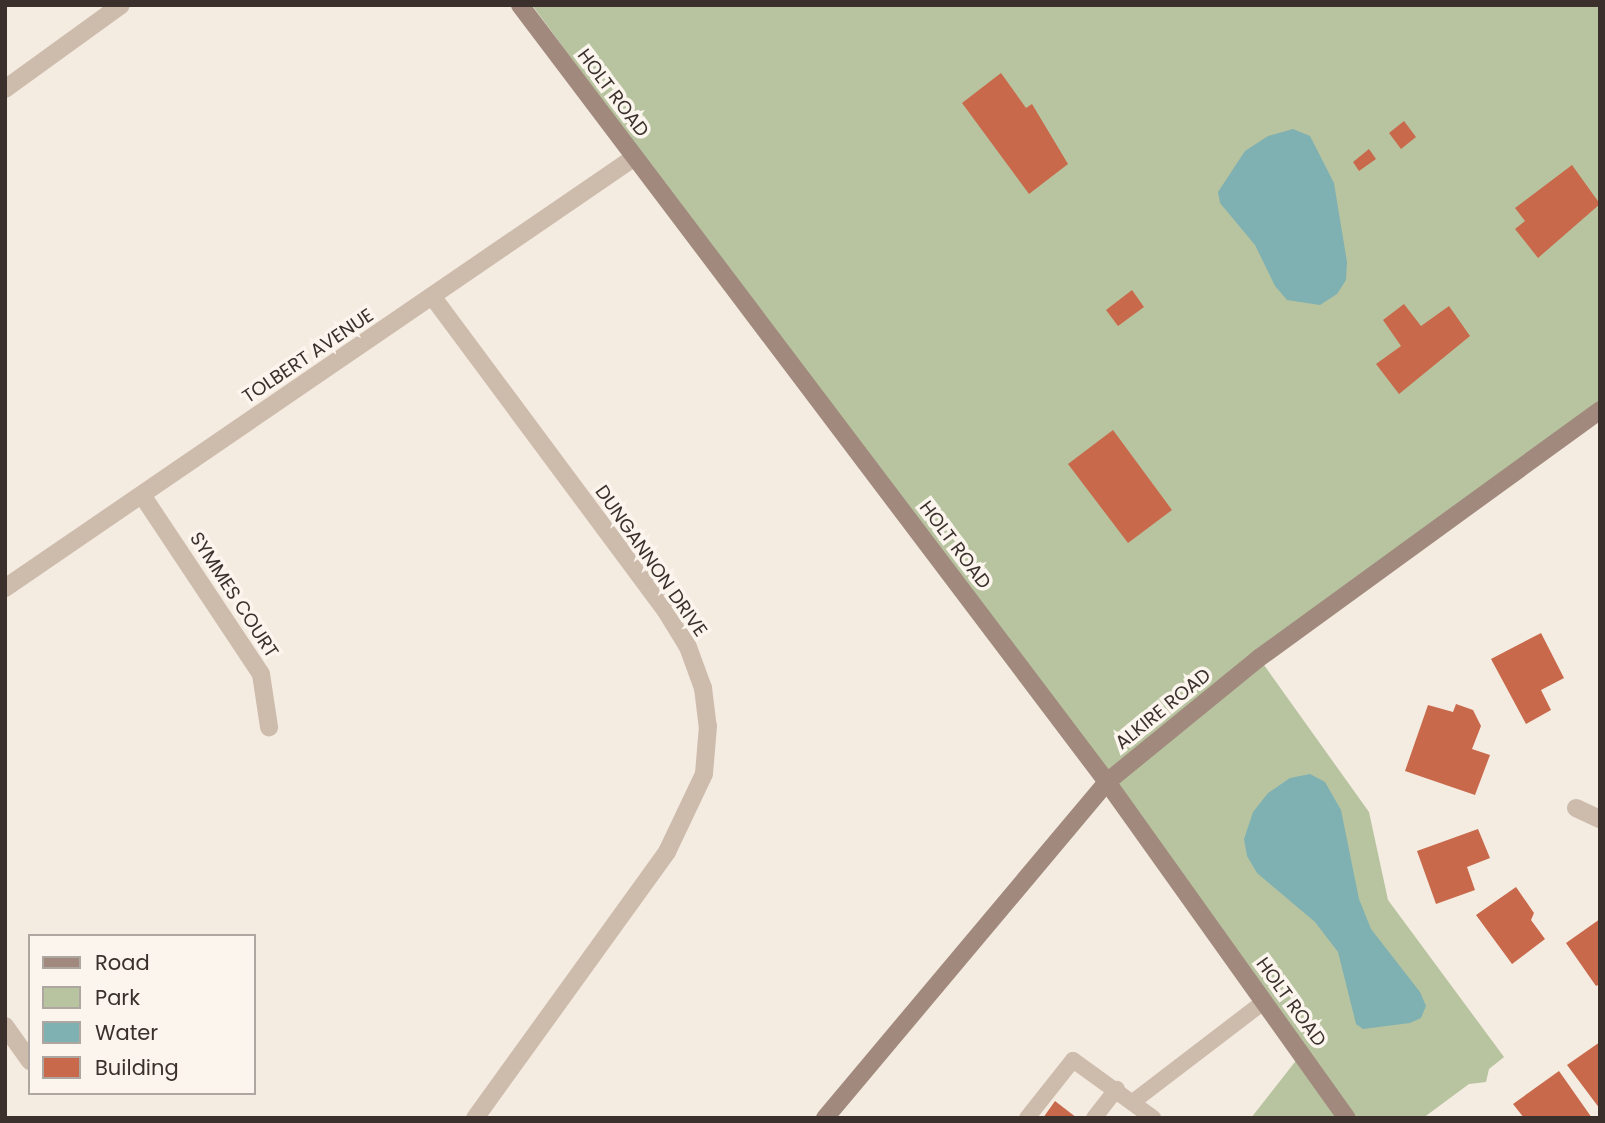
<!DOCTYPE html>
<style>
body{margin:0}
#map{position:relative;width:1605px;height:1123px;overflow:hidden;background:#f4ebe1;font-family:Poppins,sans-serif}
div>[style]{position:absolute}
.green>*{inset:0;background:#b8c4a0}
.water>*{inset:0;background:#7fb0b2}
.building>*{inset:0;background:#c8694b}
.lane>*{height:16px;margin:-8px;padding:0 8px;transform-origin:8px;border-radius:8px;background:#cdbbac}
.street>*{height:18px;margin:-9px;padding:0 9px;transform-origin:9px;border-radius:9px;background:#cdbbac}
.secondary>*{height:18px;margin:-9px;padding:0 9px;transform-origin:9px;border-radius:9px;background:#a18a7d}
span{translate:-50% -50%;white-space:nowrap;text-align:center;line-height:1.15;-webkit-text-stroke:7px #fbf5ee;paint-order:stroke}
.street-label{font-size:19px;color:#3b302b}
.frame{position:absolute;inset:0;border:7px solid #3b302b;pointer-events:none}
.legend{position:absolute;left:28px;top:934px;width:228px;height:161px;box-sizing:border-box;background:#fbf5ee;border:2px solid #aea6a0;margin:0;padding:9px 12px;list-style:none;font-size:21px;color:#3b302b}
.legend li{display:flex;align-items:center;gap:14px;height:35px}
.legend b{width:35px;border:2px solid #aea6a0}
</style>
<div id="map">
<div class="green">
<div style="clip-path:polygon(532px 5px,1600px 5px,1600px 410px,1259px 658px,1369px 812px,1388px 900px,1504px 1057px,1489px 1069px,1486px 1082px,1469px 1084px,1423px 1118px,1251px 1118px,1302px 1053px)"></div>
</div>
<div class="water">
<div style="clip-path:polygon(1293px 129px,1310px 136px,1334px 183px,1347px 262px,1346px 280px,1337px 294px,1320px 305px,1287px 300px,1275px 286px,1255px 245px,1220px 203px,1218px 192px,1245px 151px,1268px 136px)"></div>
<div style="clip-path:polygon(1310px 774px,1325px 782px,1341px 810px,1359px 899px,1371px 929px,1420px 992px,1426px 1006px,1421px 1018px,1410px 1023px,1363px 1029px,1356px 1024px,1338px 952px,1315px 922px,1257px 873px,1247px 856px,1244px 839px,1253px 812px,1268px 793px,1290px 778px)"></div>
</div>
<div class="building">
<div style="clip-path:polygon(1001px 73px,1026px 108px,1032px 104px,1068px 164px,1029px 194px,962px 103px)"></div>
<div style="clip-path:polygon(1404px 121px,1416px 137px,1401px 149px,1389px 133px)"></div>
<div style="clip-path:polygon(1369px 149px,1376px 159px,1359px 171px,1353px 162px)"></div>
<div style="clip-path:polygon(1572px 165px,1600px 204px,1538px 258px,1515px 229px,1525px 221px,1515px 208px)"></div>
<div style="clip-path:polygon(1132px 290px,1144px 307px,1118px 326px,1106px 310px)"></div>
<div style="clip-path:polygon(1404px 304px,1421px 326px,1449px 306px,1470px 336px,1399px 394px,1376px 364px,1401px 346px,1383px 320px)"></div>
<div style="clip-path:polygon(1113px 430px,1172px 510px,1128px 543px,1068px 464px)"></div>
<div style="clip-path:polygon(1541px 633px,1564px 678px,1541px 690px,1551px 710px,1526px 724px,1491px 659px)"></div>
<div style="clip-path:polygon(1456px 704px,1473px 710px,1481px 726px,1472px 749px,1490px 755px,1475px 795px,1405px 771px,1428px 705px,1453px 712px)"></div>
<div style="clip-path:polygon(1478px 829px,1490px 858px,1467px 867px,1475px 890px,1436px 904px,1417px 851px)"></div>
<div style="clip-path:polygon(1516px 887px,1534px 913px,1531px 920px,1545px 939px,1512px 964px,1476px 915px)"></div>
<div style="clip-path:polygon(1600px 919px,1600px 984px,1596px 986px,1566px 943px)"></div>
<div style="clip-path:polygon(1600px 1042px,1600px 1109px,1567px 1065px)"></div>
<div style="clip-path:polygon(1559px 1071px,1592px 1118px,1524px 1118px,1513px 1104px)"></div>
<div style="clip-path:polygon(1055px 1101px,1077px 1118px,1043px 1118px)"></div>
</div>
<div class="lane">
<div style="left:1134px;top:1101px;width:165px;rotate:-37.4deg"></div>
<div style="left:1027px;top:1118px;width:74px;rotate:-51.6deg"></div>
<div style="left:1073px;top:1060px;width:99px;rotate:35.9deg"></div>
<div style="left:1094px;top:1118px;width:37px;rotate:-52deg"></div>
</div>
<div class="street">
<div style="left:5px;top:89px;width:143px;rotate:-35.9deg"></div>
<div style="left:432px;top:296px;width:392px;rotate:53.4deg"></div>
<div style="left:666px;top:611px;width:42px;rotate:58.6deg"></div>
<div style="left:688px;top:647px;width:44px;rotate:69.9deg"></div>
<div style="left:703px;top:688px;width:38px;rotate:83deg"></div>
<div style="left:708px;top:726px;width:48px;rotate:94.8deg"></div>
<div style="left:704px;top:774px;width:86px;rotate:115.4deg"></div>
<div style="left:667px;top:852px;width:328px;rotate:125.8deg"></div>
<div style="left:142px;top:495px;width:215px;rotate:56.4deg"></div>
<div style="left:261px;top:674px;width:54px;rotate:81.4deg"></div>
<div style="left:5px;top:588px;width:763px;rotate:-34.38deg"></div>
<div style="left:1576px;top:808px;width:26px;rotate:25deg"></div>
<div style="left:5px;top:1026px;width:43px;rotate:54.5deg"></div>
</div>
<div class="secondary">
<div style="left:520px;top:5px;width:974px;rotate:52.93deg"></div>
<div style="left:1107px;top:782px;width:413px;rotate:54.5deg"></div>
<div style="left:825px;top:1118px;width:439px;rotate:-50deg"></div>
<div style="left:1107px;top:782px;width:196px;rotate:-39.2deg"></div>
<div style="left:1259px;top:658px;width:422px;rotate:-36deg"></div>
</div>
<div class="street-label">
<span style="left:613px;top:93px;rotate:53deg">HOLT ROAD</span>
<span style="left:308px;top:356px;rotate:-34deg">TOLBERT AVENUE</span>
<span style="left:955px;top:545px;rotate:53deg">HOLT ROAD</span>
<span style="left:651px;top:561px;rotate:55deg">DUNGANNON DRIVE</span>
<span style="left:234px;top:595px;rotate:57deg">SYMMES COURT</span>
<span style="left:1163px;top:709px;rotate:-39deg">ALKIRE ROAD</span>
<span style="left:1291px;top:1002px;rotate:54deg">HOLT ROAD</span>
</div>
<div class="frame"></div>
<ul class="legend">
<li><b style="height:9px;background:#a18a7d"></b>Road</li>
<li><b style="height:19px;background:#b8c4a0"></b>Park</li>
<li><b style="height:19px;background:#7fb0b2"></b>Water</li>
<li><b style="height:19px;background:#c8694b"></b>Building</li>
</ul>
</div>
